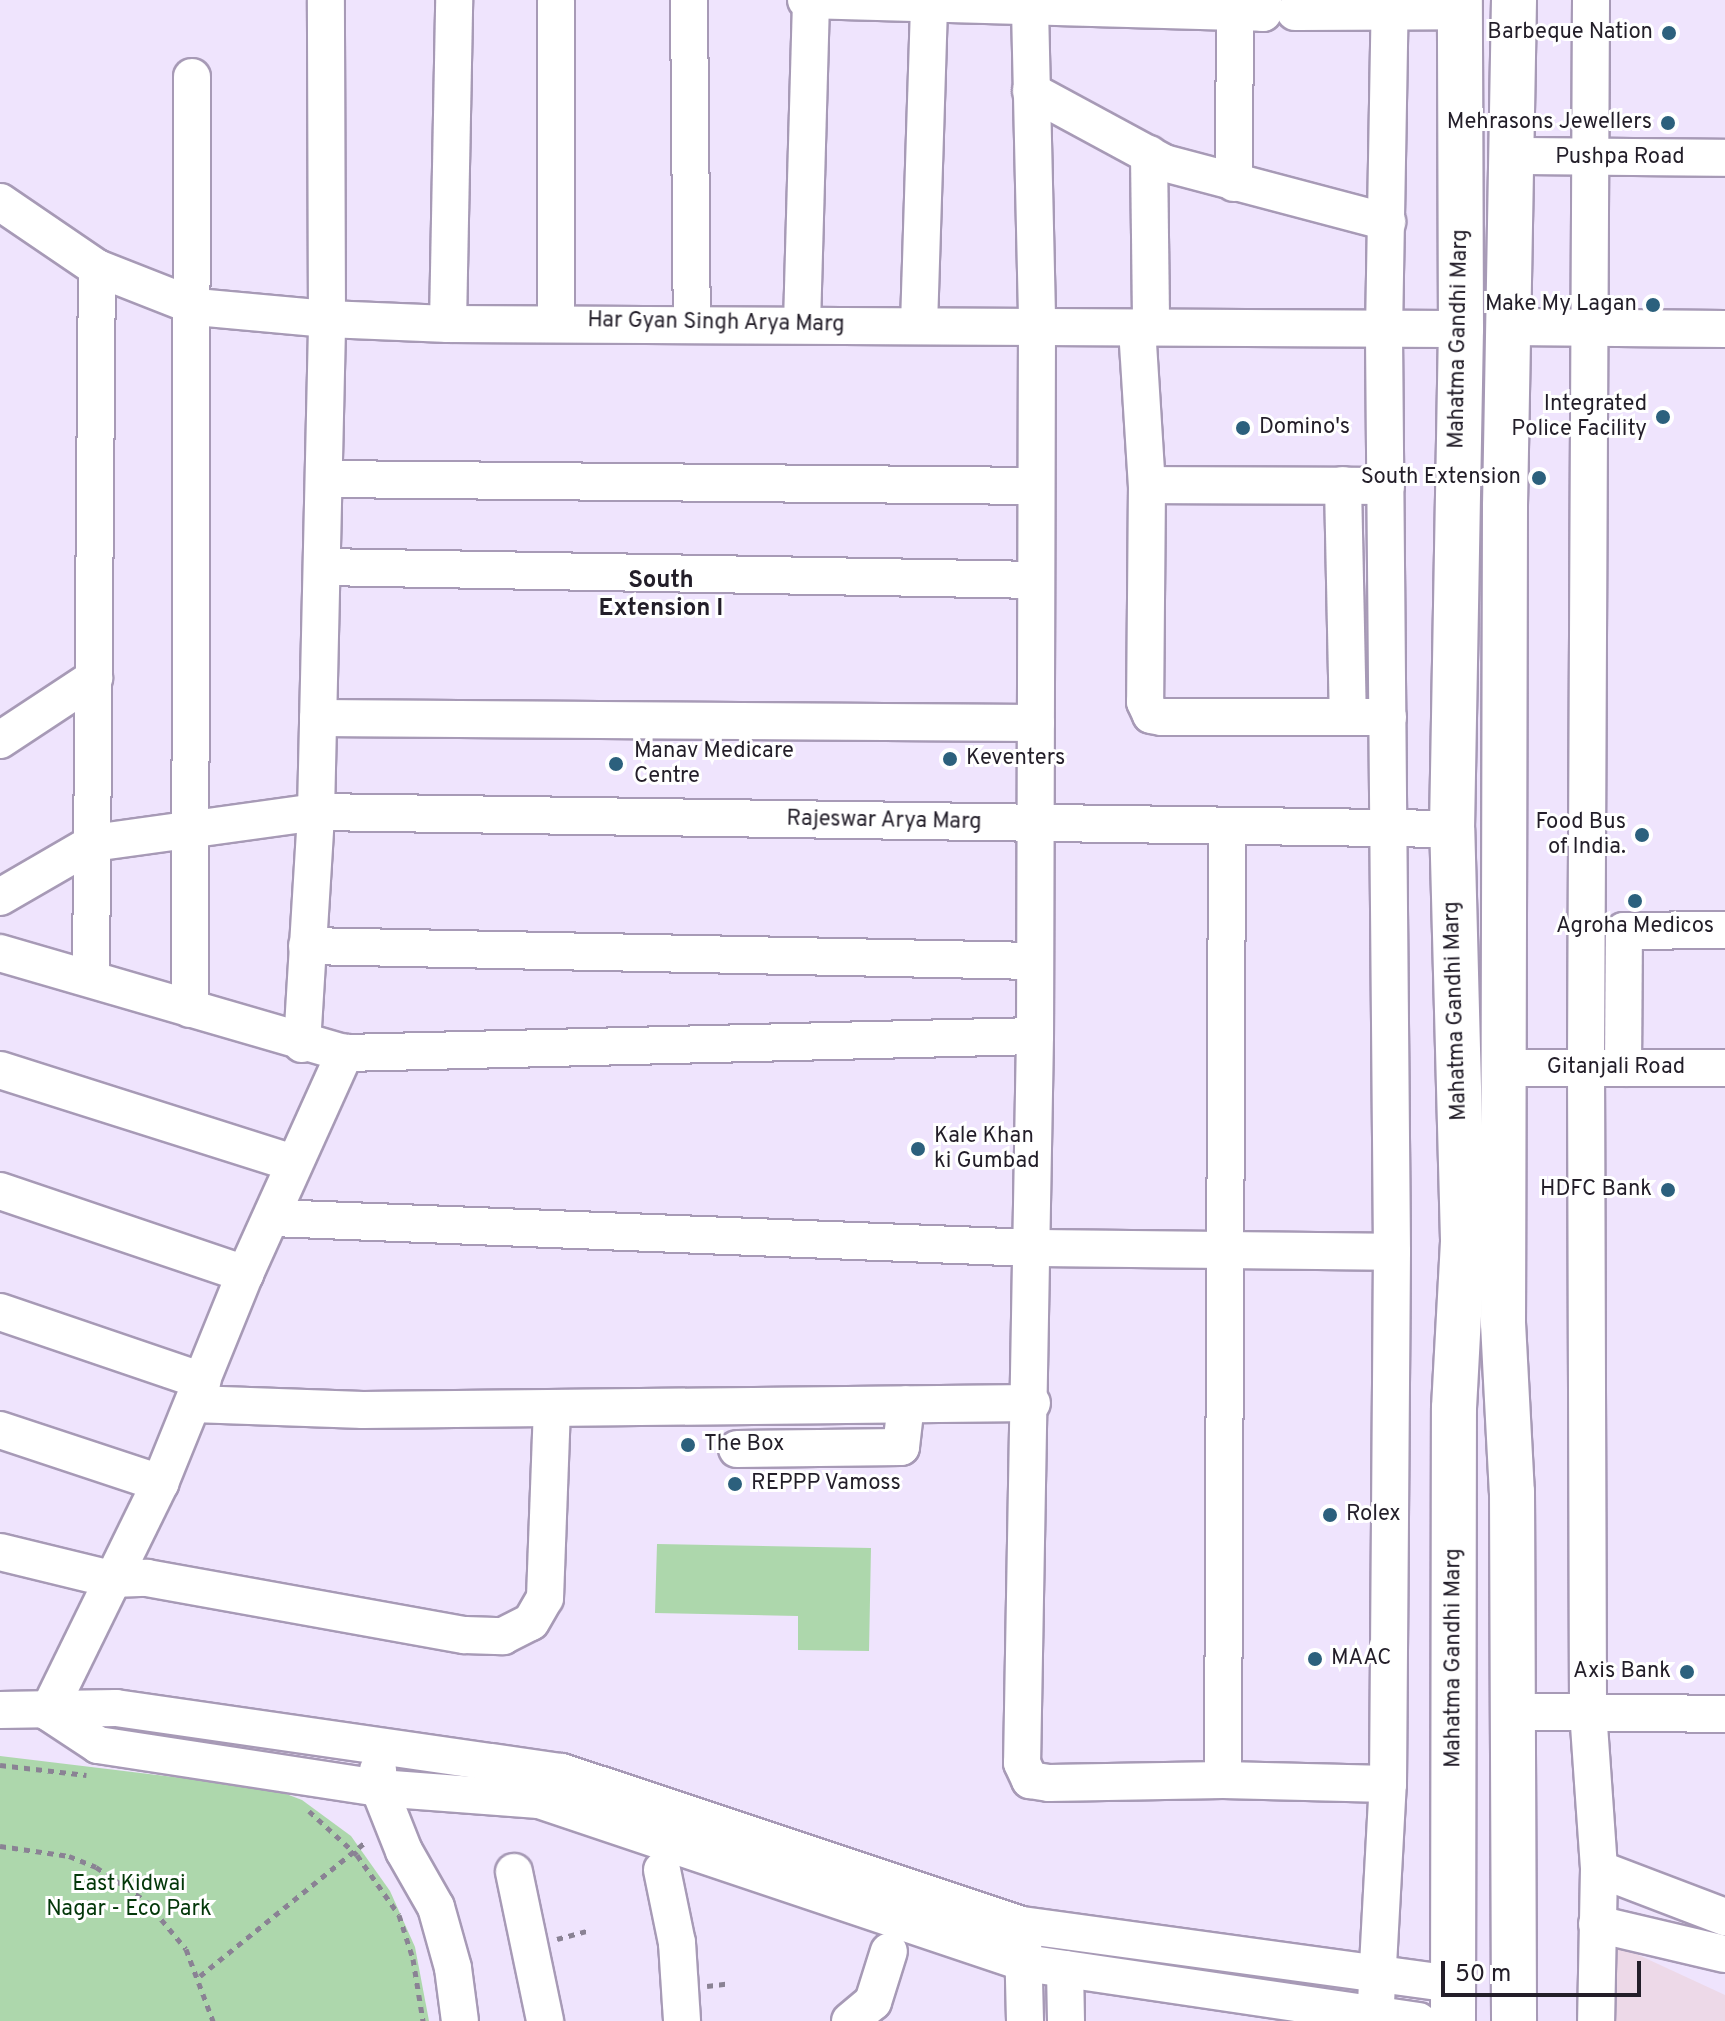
<!DOCTYPE html>
<style>
body{margin:0}
#map{position:relative;width:1725px;height:2021px;overflow:hidden;background:#efe4fd;font-family:Overpass,sans-serif}
div>[style]{position:absolute}
.education>*{inset:0;background:#edd9e8}
.green>*{inset:0;background:#add7ac}
.path>*{height:5px;margin-top:-2.5px;transform-origin:0;background:repeating-linear-gradient(90deg,#8a8294 0 6px,transparent 0 12px)}
.roads{filter:drop-shadow(2px 0 #a79ab6) drop-shadow(-2px 0 #a79ab6) drop-shadow(0 2px #a79ab6) drop-shadow(0 -2px #a79ab6)}
.minor>*{height:36px;margin:-18px;padding:0 18px;transform-origin:18px;border-radius:18px;background:#fff}
.major>*{height:44px;margin:-22px;padding:0 22px;transform-origin:22px;border-radius:22px;background:#fff}
.dots>*{width:22px;height:22px;translate:-50% -50%;box-sizing:border-box;border:4px solid #fff;border-radius:50%}
span{translate:-50% -50%;white-space:nowrap;text-align:center;line-height:1.15;-webkit-text-stroke:6px #fff;paint-order:stroke}
.poi-label{font-size:22px;color:#231e29}
.right{translate:-100% -50%;text-align:right}
.left{translate:0 -50%;text-align:left}
.street-label{font-size:22px;color:#231e29}
.park-label{font-size:22px;color:#033709}
.neighbourhood-label{font-size:24px;color:#231e29;font-weight:700}
.scale{position:absolute;left:1441px;top:1961px;width:200px;height:36px;box-sizing:border-box;border:4px solid #231e29;border-top:0;padding-left:10px;font-size:24px;line-height:28px;white-space:nowrap;color:#231e29;-webkit-text-stroke:6px #fff;paint-order:stroke}
</style>
<div id="map">
<div class="education">
<div style="clip-path:polygon(1617px 1945px,1725px 1995px,1725px 2021px,1616px 2021px)"></div>
</div>
<div class="green">
<div style="clip-path:polygon(657px 1544px,871px 1548px,869px 1651px,798px 1650px,798px 1616px,655px 1613px)"></div>
<div style="clip-path:polygon(0 1756px,273px 1789px,302px 1800px,351px 1836px,390px 1891px,415px 1947px,429px 2021px,0 2021px)"></div>
</div>
<div class="path">
<div style="left:0;top:1765px;width:87px;rotate:6.6deg"></div>
<div style="left:309px;top:1811px;width:65px;rotate:42.5deg"></div>
<div style="left:357px;top:1855px;width:73px;rotate:55deg"></div>
<div style="left:399px;top:1915px;width:46px;rotate:72.3deg"></div>
<div style="left:413px;top:1959px;width:63px;rotate:80.8deg"></div>
<div style="left:0;top:1846px;width:70px;rotate:8.2deg"></div>
<div style="left:69px;top:1856px;width:29px;rotate:22deg"></div>
<div style="left:96px;top:1867px;width:60px;rotate:34.2deg"></div>
<div style="left:146px;top:1901px;width:62px;rotate:50.2deg"></div>
<div style="left:186px;top:1949px;width:77px;rotate:69.4deg"></div>
<div style="left:557px;top:1939px;width:35px;rotate:-15deg"></div>
<div style="left:200px;top:1976px;width:215px;rotate:-39deg"></div>
<div style="left:707px;top:1986px;width:23px;rotate:-7deg"></div>
</div>
<div class="roads">
<div class="minor">
<div style="left:689px;top:0;width:323px;rotate:89.5deg"></div>
<div style="left:806px;top:0;width:457px;rotate:1.6deg"></div>
<div style="left:1263px;top:13px;width:13px;rotate:-90deg"></div>
<div style="left:1591px;top:0;width:1068px;rotate:90.27deg"></div>
<div style="left:1586px;top:1068px;width:643px;rotate:89.82deg"></div>
<div style="left:1588px;top:1711px;width:158px;rotate:86deg"></div>
<div style="left:1599px;top:1869px;width:152px;rotate:91.1deg"></div>
<div style="left:1030px;top:8px;width:319px;rotate:88.7deg"></div>
<div style="left:1037px;top:327px;width:709px;rotate:90.16deg"></div>
<div style="left:1035px;top:1036px;width:727px;rotate:91.02deg"></div>
<div style="left:1022px;top:1763px;width:19px;rotate:65deg"></div>
<div style="left:1030px;top:1780px;width:19px;rotate:9deg"></div>
<div style="left:1049px;top:1783px;width:174px;rotate:-1deg"></div>
<div style="left:1223px;top:1780px;width:165px;rotate:1.4deg"></div>
<div style="left:1295px;top:12px;width:165px;rotate:-0.3deg"></div>
<div style="left:1031px;top:91px;width:151px;rotate:28.4deg"></div>
<div style="left:1164px;top:163px;width:231px;rotate:14.8deg"></div>
<div style="left:1149px;top:154px;width:174px;rotate:89.3deg"></div>
<div style="left:1514px;top:156px;width:211px;rotate:0.5deg"></div>
<div style="left:1234px;top:183px;width:171px;rotate:-89.7deg"></div>
<div style="left:0;top:202px;width:117px;rotate:34.2deg"></div>
<div style="left:97px;top:268px;width:106px;rotate:21.5deg"></div>
<div style="left:196px;top:307px;width:132px;rotate:5.2deg"></div>
<div style="left:327px;top:319px;width:121px;rotate:2.4deg"></div>
<div style="left:448px;top:324px;width:1013px;rotate:0.28deg"></div>
<div style="left:556px;top:321px;width:320px;rotate:-90deg"></div>
<div style="left:448px;top:324px;width:324px;rotate:-88.9deg"></div>
<div style="left:802px;top:324px;width:324px;rotate:-88.4deg"></div>
<div style="left:919px;top:325px;width:319px;rotate:-88.2deg"></div>
<div style="left:1510px;top:327px;width:215px;rotate:0.5deg"></div>
<div style="left:1137px;top:328px;width:157px;rotate:86.4deg"></div>
<div style="left:324px;top:479px;width:712px;rotate:0.56deg"></div>
<div style="left:1343px;top:485px;width:232px;rotate:88.8deg"></div>
<div style="left:1386px;top:486px;width:239px;rotate:-179.8deg"></div>
<div style="left:1147px;top:485px;width:217px;rotate:90.5deg"></div>
<div style="left:1145px;top:702px;width:14px;rotate:65deg"></div>
<div style="left:1151px;top:715px;width:11px;rotate:10deg"></div>
<div style="left:1162px;top:717px;width:226px"></div>
<div style="left:322px;top:567px;width:714px;rotate:1.04deg"></div>
<div style="left:318px;top:718px;width:718px;rotate:0.4deg"></div>
<div style="left:0;top:740px;width:113px;rotate:-33.4deg"></div>
<div style="left:0;top:897px;width:108px;rotate:-30.1deg"></div>
<div style="left:93px;top:843px;width:225px;rotate:-7.9deg"></div>
<div style="left:316px;top:812px;width:1136px;rotate:0.86deg"></div>
<div style="left:307px;top:946px;width:728px;rotate:1.18deg"></div>
<div style="left:0;top:953px;width:359px;rotate:16.2deg"></div>
<div style="left:345px;top:1053px;width:690px;rotate:-1.41deg"></div>
<div style="left:91px;top:977px;width:709px;rotate:-89.52deg"></div>
<div style="left:190px;top:1009px;width:932px;rotate:-89.88deg"></div>
<div style="left:302px;top:1044px;width:232px;rotate:-86.5deg"></div>
<div style="left:316px;top:812px;width:493px;rotate:-88.7deg"></div>
<div style="left:327px;top:319px;width:319px;rotate:-90.2deg"></div>
<div style="left:1506px;top:1068px;width:219px"></div>
<div style="left:1623px;top:1068px;width:137px;rotate:-89.6deg"></div>
<div style="left:1624px;top:931px;width:101px;rotate:-0.6deg"></div>
<div style="left:0;top:1070px;width:308px;rotate:17.6deg"></div>
<div style="left:0;top:1191px;width:259px;rotate:18.7deg"></div>
<div style="left:272px;top:1218px;width:762px;rotate:2.26deg"></div>
<div style="left:1033px;top:1248px;width:359px;rotate:0.6deg"></div>
<div style="left:0;top:1312px;width:214px;rotate:18.8deg"></div>
<div style="left:193px;top:1404px;width:170px;rotate:2deg"></div>
<div style="left:363px;top:1410px;width:669px;rotate:-0.6deg"></div>
<div style="left:0;top:1430px;width:169px;rotate:18.3deg"></div>
<div style="left:737px;top:1449px;width:164px;rotate:-0.7deg"></div>
<div style="left:901px;top:1447px;width:43px;rotate:-83.4deg"></div>
<div style="left:0;top:1552px;width:114px;rotate:13.7deg"></div>
<div style="left:111px;top:1579px;width:36px;rotate:-2deg"></div>
<div style="left:147px;top:1578px;width:323px;rotate:10.2deg"></div>
<div style="left:465px;top:1635px;width:38px;rotate:2deg"></div>
<div style="left:503px;top:1636px;width:31px;rotate:-27deg"></div>
<div style="left:531px;top:1622px;width:28px;rotate:-60deg"></div>
<div style="left:545px;top:1598px;width:189px;rotate:-87.9deg"></div>
<div style="left:0;top:1710px;width:116px;rotate:-1deg"></div>
<div style="left:116px;top:1708px;width:451px;rotate:8.2deg"></div>
<div style="left:562px;top:1772px;width:485px;rotate:18.4deg"></div>
<div style="left:1022px;top:1925px;width:435px;rotate:7.8deg"></div>
<div style="left:48px;top:1712px;width:60px;rotate:33.4deg"></div>
<div style="left:98px;top:1745px;width:284px;rotate:8.7deg"></div>
<div style="left:379px;top:1788px;width:160px;rotate:4.3deg"></div>
<div style="left:539px;top:1800px;width:513px;rotate:18.54deg"></div>
<div style="left:1025px;top:1963px;width:398px;rotate:8.4deg"></div>
<div style="left:48px;top:1712px;width:255px;rotate:-63.9deg"></div>
<div style="left:160px;top:1483px;width:226px;rotate:-67.9deg"></div>
<div style="left:245px;top:1274px;width:243px;rotate:-65.7deg"></div>
<div style="left:1514px;top:1712px;width:211px;rotate:0.5deg"></div>
<div style="left:378px;top:1770px;width:18px;rotate:87deg"></div>
<div style="left:379px;top:1788px;width:68px;rotate:68.4deg"></div>
<div style="left:404px;top:1851px;width:64px;rotate:60.3deg"></div>
<div style="left:436px;top:1907px;width:63px;rotate:74.4deg"></div>
<div style="left:453px;top:1968px;width:53px;rotate:82.5deg"></div>
<div style="left:1223px;top:1780px;width:953px;rotate:-89.76deg"></div>
<div style="left:1599px;top:1869px;width:135px;rotate:20.9deg"></div>
<div style="left:662px;top:1870px;width:75px;rotate:78.4deg"></div>
<div style="left:677px;top:1943px;width:78px;rotate:86.3deg"></div>
<div style="left:514px;top:1872px;width:152px;rotate:78.2deg"></div>
<div style="left:1597px;top:1924px;width:131px;rotate:13.2deg"></div>
<div style="left:1023px;top:1939px;width:82px;rotate:88.6deg"></div>
<div style="left:1065px;top:1969px;width:52px;rotate:88.9deg"></div>
<div style="left:850px;top:2021px;width:30px;rotate:-40deg"></div>
<div style="left:873px;top:2002px;width:53px;rotate:-72.6deg"></div>
<div style="left:1375px;top:2021px;width:237px;rotate:-86.9deg"></div>
<div style="left:1388px;top:1784px;width:532px;rotate:-89.57deg"></div>
<div style="left:1392px;top:1252px;width:920px;rotate:-90.5deg"></div>
<div style="left:1384px;top:332px;width:332px;rotate:-89deg"></div>
</div>
<div class="major">
<div style="left:1514px;top:0;width:507px;rotate:91.02deg"></div>
<div style="left:1505px;top:507px;width:816px;rotate:90.14deg"></div>
<div style="left:1503px;top:1323px;width:169px;rotate:87deg"></div>
<div style="left:1512px;top:1492px;width:529px;rotate:89.78deg"></div>
<div style="left:1453px;top:2021px;width:613px;rotate:-89.91deg"></div>
<div style="left:1454px;top:1408px;width:168px;rotate:-86.9deg"></div>
<div style="left:1463px;top:1240px;width:411px;rotate:-91.5deg"></div>
<div style="left:1452px;top:829px;width:500px;rotate:-88.97deg"></div>
<div style="left:1461px;top:329px;width:329px;rotate:-90.2deg"></div>
</div>
</div>
<div class="dots">
<div style="left:1669px;top:33px;background:#2c607d"></div>
<div style="left:1668px;top:123px;background:#2c607d"></div>
<div style="left:1653px;top:305px;background:#2c607d"></div>
<div style="left:1663px;top:417px;background:#2c607d"></div>
<div style="left:1243px;top:428px;background:#2c607d"></div>
<div style="left:1539px;top:478px;background:#2c607d"></div>
<div style="left:950px;top:759px;background:#2c607d"></div>
<div style="left:616px;top:764px;background:#2c607d"></div>
<div style="left:1642px;top:835px;background:#2c607d"></div>
<div style="left:1635px;top:901px;background:#2c607d"></div>
<div style="left:918px;top:1149px;background:#2c607d"></div>
<div style="left:1668px;top:1190px;background:#2c607d"></div>
<div style="left:688px;top:1445px;background:#2c607d"></div>
<div style="left:735px;top:1484px;background:#2c607d"></div>
<div style="left:1330px;top:1515px;background:#2c607d"></div>
<div style="left:1315px;top:1659px;background:#2c607d"></div>
<div style="left:1687px;top:1672px;background:#2c607d"></div>
</div>
<div class="poi-label">
<span class="right" style="left:1653px;top:33px">Barbeque Nation</span>
<span class="right" style="left:1652px;top:123px">Mehrasons Jewellers</span>
<span class="right" style="left:1637px;top:305px">Make My Lagan</span>
<span class="right" style="left:1647px;top:417px">Integrated<br>Police Facility</span>
<span class="left" style="left:1259px;top:428px">Domino's</span>
<span class="right" style="left:1521px;top:478px">South Extension</span>
<span class="left" style="left:634px;top:764px">Manav Medicare<br>Centre</span>
<span class="left" style="left:966px;top:759px">Keventers</span>
<span class="right" style="left:1626px;top:835px">Food Bus<br>of India.</span>
<span style="left:1635px;top:927px">Agroha Medicos</span>
<span class="left" style="left:934px;top:1149px">Kale Khan<br>ki Gumbad</span>
<span class="right" style="left:1652px;top:1190px">HDFC Bank</span>
<span class="left" style="left:704px;top:1445px">The Box</span>
<span class="left" style="left:751px;top:1484px">REPPP Vamoss</span>
<span class="left" style="left:1346px;top:1515px">Rolex</span>
<span class="left" style="left:1331px;top:1659px">MAAC</span>
<span class="right" style="left:1671px;top:1672px">Axis Bank</span>
</div>
<div class="street-label">
<span style="left:1620px;top:158px">Pushpa Road</span>
<span style="left:716px;top:323px;rotate:1deg">Har Gyan Singh Arya Marg</span>
<span style="left:1459px;top:339px;rotate:-89deg">Mahatma Gandhi Marg</span>
<span style="left:884px;top:821px;rotate:1deg">Rajeswar Arya Marg</span>
<span style="left:1456px;top:1011px;rotate:-92deg">Mahatma Gandhi Marg</span>
<span style="left:1616px;top:1068px">Gitanjali Road</span>
<span style="left:1454px;top:1658px;rotate:-90deg">Mahatma Gandhi Marg</span>
</div>
<div class="park-label">
<span style="left:129px;top:1897px">East Kidwai<br>Nagar - Eco Park</span>
</div>
<div class="neighbourhood-label">
<span style="left:661px;top:596px">South<br>Extension I</span>
</div>
<div class="scale">50 m</div>
</div>
